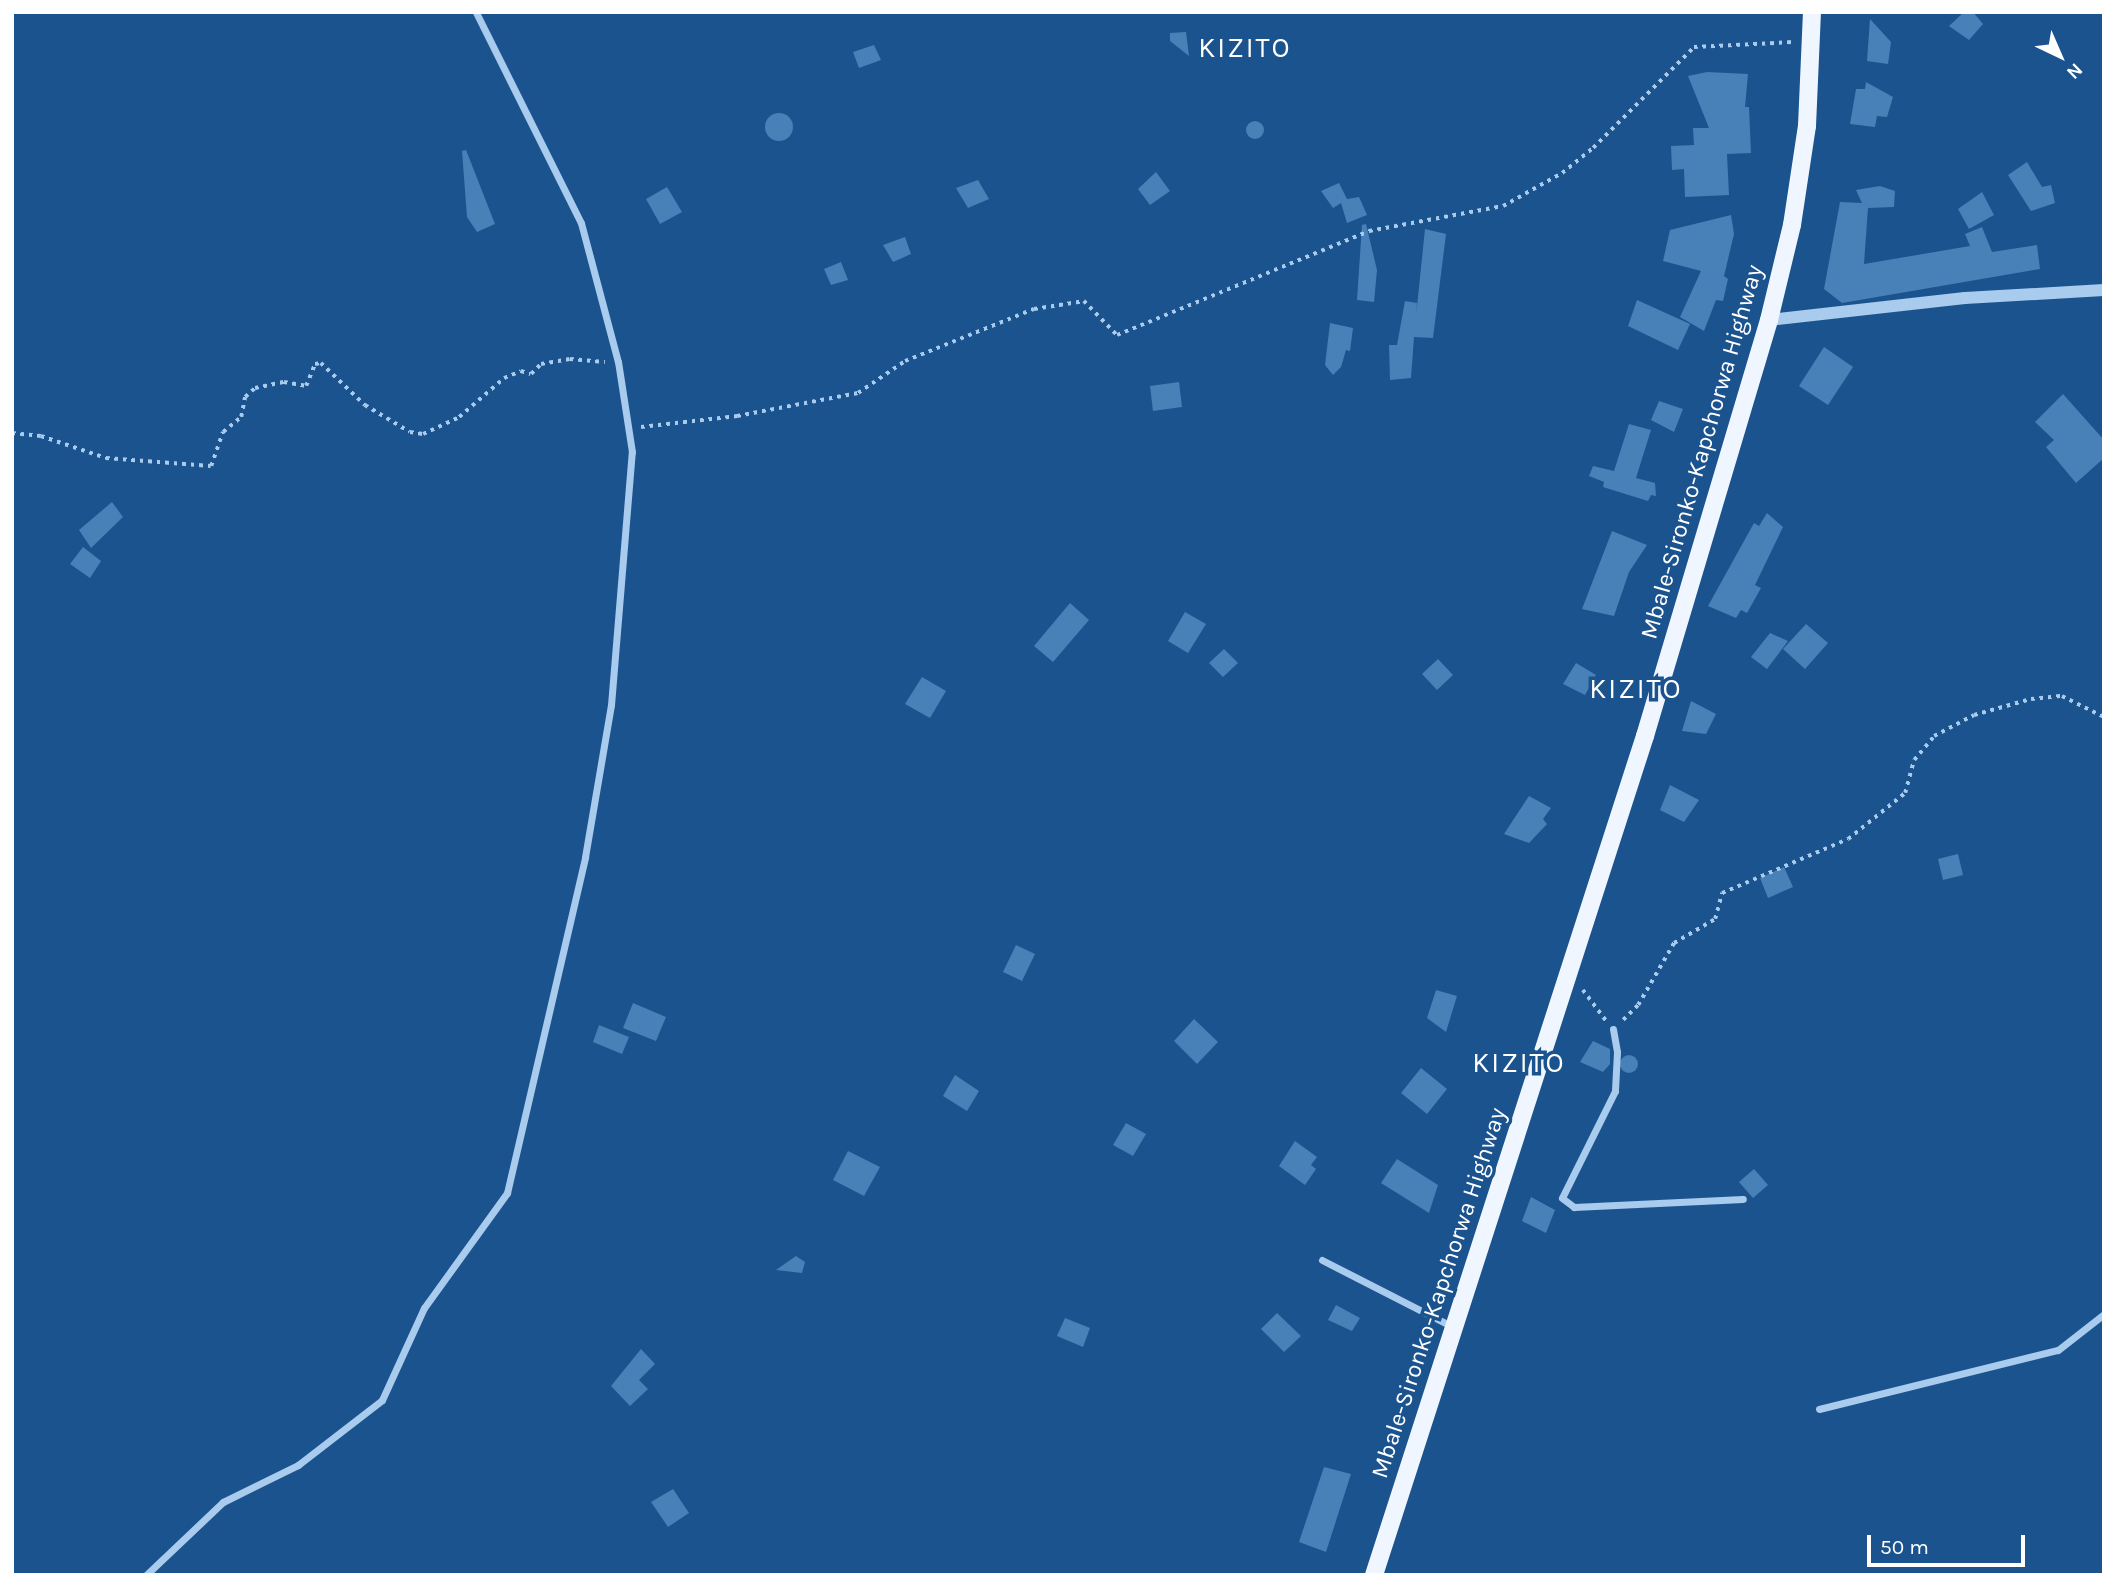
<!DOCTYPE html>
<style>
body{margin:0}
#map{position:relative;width:2116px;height:1587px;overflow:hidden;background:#1b538e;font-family:Karla,sans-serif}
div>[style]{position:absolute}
.building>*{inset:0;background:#4880b8}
.round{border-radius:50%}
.path>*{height:3.5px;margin-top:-1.75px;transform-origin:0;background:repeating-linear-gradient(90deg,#a8cbee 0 3.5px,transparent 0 8.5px)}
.minor>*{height:7px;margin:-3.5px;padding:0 3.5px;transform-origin:3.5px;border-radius:3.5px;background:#a8cbee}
.tertiary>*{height:12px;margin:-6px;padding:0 6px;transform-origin:6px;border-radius:6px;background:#a8cbee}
.primary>*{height:18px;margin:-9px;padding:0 9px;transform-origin:9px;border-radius:9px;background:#eff6ff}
span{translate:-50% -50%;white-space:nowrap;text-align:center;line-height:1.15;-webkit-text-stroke:7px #1b538e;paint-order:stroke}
.street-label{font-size:24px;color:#fff}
.quarter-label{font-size:28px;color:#fff;letter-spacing:2px}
.frame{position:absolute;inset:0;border:14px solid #fff;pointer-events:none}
.north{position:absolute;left:2025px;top:21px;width:70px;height:70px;-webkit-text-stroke:5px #1b538e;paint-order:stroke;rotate:136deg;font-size:19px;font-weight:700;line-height:28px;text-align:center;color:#fff}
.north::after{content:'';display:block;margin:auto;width:24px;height:32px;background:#fff;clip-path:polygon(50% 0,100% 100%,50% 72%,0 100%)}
.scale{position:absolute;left:1867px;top:1535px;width:158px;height:32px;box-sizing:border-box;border:4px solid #fff;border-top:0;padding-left:9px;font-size:21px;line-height:24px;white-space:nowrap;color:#fff;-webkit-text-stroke:5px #1b538e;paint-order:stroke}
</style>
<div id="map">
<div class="building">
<div style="clip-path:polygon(1964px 12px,1973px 12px,1983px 24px,1969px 40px,1949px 26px)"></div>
<div style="clip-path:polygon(1870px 19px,1891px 42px,1888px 64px,1867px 61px)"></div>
<div style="clip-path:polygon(1186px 32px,1189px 56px,1170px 41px,1170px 33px)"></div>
<div style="clip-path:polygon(874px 45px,881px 60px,859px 68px,853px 52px)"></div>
<div style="clip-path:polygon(1707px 72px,1748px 74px,1745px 107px,1749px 107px,1751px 153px,1727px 154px,1729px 195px,1685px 197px,1684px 169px,1672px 170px,1671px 146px,1694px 145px,1693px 128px,1709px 128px,1688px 76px)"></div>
<div style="clip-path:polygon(1866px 82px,1893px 97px,1887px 117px,1877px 116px,1875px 127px,1850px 124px,1856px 89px,1865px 89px)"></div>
<div class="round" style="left:765px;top:113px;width:28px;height:28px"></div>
<div class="round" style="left:1246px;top:121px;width:18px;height:18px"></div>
<div style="clip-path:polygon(466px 150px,495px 224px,477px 232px,467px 217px,462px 151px)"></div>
<div style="clip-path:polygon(2027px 162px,2042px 187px,2051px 185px,2055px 203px,2031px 211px,2008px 175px)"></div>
<div style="clip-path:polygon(1156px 172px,1170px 191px,1150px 205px,1138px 189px)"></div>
<div style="clip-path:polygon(978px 180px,989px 199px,968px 208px,956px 188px)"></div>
<div style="clip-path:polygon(1339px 183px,1347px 199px,1359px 197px,1367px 215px,1347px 223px,1341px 203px,1333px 208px,1321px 191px)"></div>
<div style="clip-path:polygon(1880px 186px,1895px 191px,1894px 207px,1868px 208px,1864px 264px,1970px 246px,1965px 234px,1982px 227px,1992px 252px,2037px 245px,2040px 269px,1842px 303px,1824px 289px,1840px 202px,1862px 203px,1856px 190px)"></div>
<div style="clip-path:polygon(667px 187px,682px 212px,660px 224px,646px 199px)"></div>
<div style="clip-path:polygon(1982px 192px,1994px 215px,1969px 229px,1958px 209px)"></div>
<div style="clip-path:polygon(1731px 215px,1734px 234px,1724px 276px,1728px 279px,1723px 301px,1716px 300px,1704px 331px,1680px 317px,1701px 271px,1663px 261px,1670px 230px)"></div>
<div style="clip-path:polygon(1366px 224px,1377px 270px,1374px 302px,1357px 300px,1362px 225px)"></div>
<div style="clip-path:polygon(1425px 229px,1446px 234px,1433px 338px,1414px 337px,1411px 378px,1390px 380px,1389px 345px,1397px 345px,1405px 301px,1417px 303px,1416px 316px)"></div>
<div style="clip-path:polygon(905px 237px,911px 254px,893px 262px,883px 245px)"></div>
<div style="clip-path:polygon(841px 262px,848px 280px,831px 285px,824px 269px)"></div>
<div style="clip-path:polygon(1637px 300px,1690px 324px,1678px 350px,1628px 326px)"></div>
<div style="clip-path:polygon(1330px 323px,1353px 328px,1350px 351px,1346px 350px,1341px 367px,1333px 375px,1325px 365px)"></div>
<div style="clip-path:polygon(1824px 347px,1853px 367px,1828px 405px,1799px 386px)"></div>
<div style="clip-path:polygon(1179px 382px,1182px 407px,1153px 411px,1150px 386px)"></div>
<div style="clip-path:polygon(2063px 394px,2104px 440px,2104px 458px,2076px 483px,2046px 447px,2054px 440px,2035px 422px)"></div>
<div style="clip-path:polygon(1659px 401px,1683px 409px,1674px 432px,1651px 420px)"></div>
<div style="clip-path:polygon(1629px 424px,1651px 430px,1636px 478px,1655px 483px,1656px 496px,1651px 495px,1648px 501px,1603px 487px,1604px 482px,1589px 476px,1593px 466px,1614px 471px)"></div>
<div style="clip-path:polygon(112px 502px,123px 517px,91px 548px,79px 530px)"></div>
<div style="clip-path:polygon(1767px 513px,1783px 527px,1755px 585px,1761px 588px,1747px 613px,1741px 610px,1736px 618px,1708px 606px,1754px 523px,1759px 526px)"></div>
<div style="clip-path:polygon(1612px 531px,1647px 545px,1629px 572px,1614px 616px,1582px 609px)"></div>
<div style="clip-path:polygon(83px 547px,101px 561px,90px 578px,70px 564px)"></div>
<div style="clip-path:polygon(1070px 603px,1089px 620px,1053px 662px,1034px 646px)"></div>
<div style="clip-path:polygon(1185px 612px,1206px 624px,1188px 653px,1168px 641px)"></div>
<div style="clip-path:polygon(1806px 624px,1828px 643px,1805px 669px,1783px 649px)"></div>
<div style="clip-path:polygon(1770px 633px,1788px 641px,1767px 669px,1751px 657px)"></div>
<div style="clip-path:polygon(1224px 649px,1238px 663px,1223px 677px,1209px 663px)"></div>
<div style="clip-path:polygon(1438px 659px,1453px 675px,1437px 690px,1422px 674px)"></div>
<div style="clip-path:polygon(1576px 663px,1596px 675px,1585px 695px,1563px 684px)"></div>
<div style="clip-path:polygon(922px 677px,946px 691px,930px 718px,905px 704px)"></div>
<div style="clip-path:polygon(1691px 701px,1716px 714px,1706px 734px,1682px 731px)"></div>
<div style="clip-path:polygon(1670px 785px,1699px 800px,1684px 822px,1660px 810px)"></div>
<div style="clip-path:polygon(1529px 796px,1551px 808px,1543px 819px,1547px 824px,1529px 843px,1504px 834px)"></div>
<div style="clip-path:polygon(1958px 854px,1963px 875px,1943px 880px,1938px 859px)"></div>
<div style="clip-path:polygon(1784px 867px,1793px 887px,1768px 898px,1760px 878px)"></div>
<div style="clip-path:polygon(1016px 945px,1035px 954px,1022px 981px,1003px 972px)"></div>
<div style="clip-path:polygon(1436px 990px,1457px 996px,1446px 1032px,1427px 1018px)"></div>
<div style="clip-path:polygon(633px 1003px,666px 1017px,656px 1041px,623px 1028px)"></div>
<div style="clip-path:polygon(1194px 1019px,1218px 1042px,1197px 1064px,1174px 1041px)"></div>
<div style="clip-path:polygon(599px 1025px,629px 1037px,622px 1054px,593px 1042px)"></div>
<div style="clip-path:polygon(1593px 1041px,1610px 1049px,1610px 1064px,1603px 1072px,1580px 1062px)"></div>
<div class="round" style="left:1620px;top:1055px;width:18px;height:18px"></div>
<div style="clip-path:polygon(1421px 1068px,1447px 1089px,1427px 1114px,1401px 1093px)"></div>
<div style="clip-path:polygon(955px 1075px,979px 1091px,967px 1111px,943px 1096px)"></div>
<div style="clip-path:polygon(1126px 1123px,1146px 1134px,1133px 1156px,1113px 1145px)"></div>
<div style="clip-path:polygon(1295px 1141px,1317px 1157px,1311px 1165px,1316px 1169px,1305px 1185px,1279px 1166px)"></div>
<div style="clip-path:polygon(848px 1151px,880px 1167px,864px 1196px,833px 1180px)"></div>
<div style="clip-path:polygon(1397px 1159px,1438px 1185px,1429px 1213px,1381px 1183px)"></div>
<div style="clip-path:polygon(1754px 1169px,1768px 1185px,1753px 1198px,1739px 1182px)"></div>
<div style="clip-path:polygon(1531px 1197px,1555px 1210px,1546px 1233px,1522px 1221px)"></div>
<div style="clip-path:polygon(796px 1256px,805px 1262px,802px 1273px,776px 1270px)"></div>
<div style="clip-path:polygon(1336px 1305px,1360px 1318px,1352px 1331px,1328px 1320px)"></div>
<div style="clip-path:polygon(1277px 1313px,1301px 1336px,1284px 1352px,1261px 1329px)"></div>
<div style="clip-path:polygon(1065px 1318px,1090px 1328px,1083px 1347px,1057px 1336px)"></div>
<div style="clip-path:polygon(641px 1349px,655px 1364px,639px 1380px,648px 1389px,630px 1406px,611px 1386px)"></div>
<div style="clip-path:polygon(1324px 1467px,1351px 1474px,1326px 1552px,1299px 1542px)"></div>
<div style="clip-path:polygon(673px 1489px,689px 1513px,668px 1527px,651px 1502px)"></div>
</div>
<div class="path">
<div style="left:641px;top:427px;width:97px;rotate:-6.5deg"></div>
<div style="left:737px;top:416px;width:123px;rotate:-10.8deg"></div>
<div style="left:858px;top:393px;width:57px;rotate:-34.2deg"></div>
<div style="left:905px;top:361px;width:139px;rotate:-22deg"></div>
<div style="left:1034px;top:309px;width:51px;rotate:-9.1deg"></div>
<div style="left:1084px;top:301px;width:47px;rotate:45.9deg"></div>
<div style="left:1117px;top:335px;width:273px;rotate:-22.4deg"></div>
<div style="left:1369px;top:231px;width:136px;rotate:-10.6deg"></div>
<div style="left:1503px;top:206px;width:68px;rotate:-29.2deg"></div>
<div style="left:1562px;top:173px;width:40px;rotate:-39deg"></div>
<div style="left:1593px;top:148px;width:143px;rotate:-45deg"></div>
<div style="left:1694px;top:47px;width:99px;rotate:-2.9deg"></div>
<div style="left:12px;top:433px;width:29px;rotate:6deg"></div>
<div style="left:41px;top:436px;width:69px;rotate:18.7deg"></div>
<div style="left:106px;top:458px;width:105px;rotate:4.4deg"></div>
<div style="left:211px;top:466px;width:36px;rotate:-71deg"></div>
<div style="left:223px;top:432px;width:23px;rotate:-40deg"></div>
<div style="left:241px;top:417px;width:20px;rotate:-79deg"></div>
<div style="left:245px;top:397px;width:13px;rotate:-42deg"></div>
<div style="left:255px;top:388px;width:30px;rotate:-12deg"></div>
<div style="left:284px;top:382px;width:22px;rotate:10deg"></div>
<div style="left:306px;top:386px;width:24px;rotate:-68deg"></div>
<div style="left:315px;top:364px;width:6px;rotate:-9deg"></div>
<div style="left:321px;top:363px;width:61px;rotate:43.7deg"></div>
<div style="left:365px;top:405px;width:52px;rotate:31deg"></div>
<div style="left:410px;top:432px;width:13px;rotate:9deg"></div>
<div style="left:423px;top:434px;width:40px;rotate:-25deg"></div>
<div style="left:459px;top:417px;width:60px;rotate:-40.9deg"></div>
<div style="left:504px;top:378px;width:18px;rotate:-22deg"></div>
<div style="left:521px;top:371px;width:10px;rotate:17deg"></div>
<div style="left:531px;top:374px;width:14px;rotate:-45deg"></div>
<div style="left:541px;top:364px;width:29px;rotate:-10deg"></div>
<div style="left:570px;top:359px;width:35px;rotate:5deg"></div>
<div style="left:1583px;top:990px;width:38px;rotate:53deg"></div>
<div style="left:1623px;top:1020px;width:21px;rotate:-45deg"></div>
<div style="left:1638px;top:1005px;width:72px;rotate:-59.9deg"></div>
<div style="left:1674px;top:943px;width:48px;rotate:-30.3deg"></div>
<div style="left:1715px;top:919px;width:27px;rotate:-75deg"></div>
<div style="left:1722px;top:893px;width:137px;rotate:-23.2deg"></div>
<div style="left:1848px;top:839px;width:73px;rotate:-38.9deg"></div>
<div style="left:1905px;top:793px;width:34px;rotate:-75deg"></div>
<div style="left:1914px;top:760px;width:31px;rotate:-50deg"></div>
<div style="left:1934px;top:736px;width:45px;rotate:-27.7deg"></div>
<div style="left:1974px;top:715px;width:59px;rotate:-15.7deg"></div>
<div style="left:2031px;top:699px;width:31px;rotate:-6deg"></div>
<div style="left:2062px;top:696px;width:47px;rotate:26.6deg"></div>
</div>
<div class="minor">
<div style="left:1613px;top:1029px;width:23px;rotate:80deg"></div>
<div style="left:1617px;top:1052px;width:39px;rotate:93deg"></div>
<div style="left:1615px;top:1091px;width:119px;rotate:116.4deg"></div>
<div style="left:1562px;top:1198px;width:15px;rotate:37deg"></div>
<div style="left:1574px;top:1207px;width:169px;rotate:-2.7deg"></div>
<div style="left:1322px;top:1260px;width:147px;rotate:27.1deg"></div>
<div style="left:1819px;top:1409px;width:246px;rotate:-13.9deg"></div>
<div style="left:2058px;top:1350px;width:58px;rotate:-38deg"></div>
<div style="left:146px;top:1575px;width:106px;rotate:-43.5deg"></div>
<div style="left:223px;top:1502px;width:84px;rotate:-26.3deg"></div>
<div style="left:298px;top:1465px;width:106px;rotate:-37.7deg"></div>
<div style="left:382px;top:1400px;width:101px;rotate:-65.5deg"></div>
<div style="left:424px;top:1308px;width:142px;rotate:-54.2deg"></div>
<div style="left:507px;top:1193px;width:345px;rotate:-76.9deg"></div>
<div style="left:585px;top:857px;width:154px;rotate:-80.3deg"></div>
<div style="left:611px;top:705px;width:254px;rotate:-85.3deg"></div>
<div style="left:632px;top:452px;width:91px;rotate:-98.8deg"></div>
<div style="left:618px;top:362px;width:144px;rotate:-104.9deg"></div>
<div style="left:581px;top:223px;width:236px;rotate:-116.5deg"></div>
</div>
<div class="tertiary">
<div style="left:1769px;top:320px;width:197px;rotate:-6.4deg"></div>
<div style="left:1965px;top:298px;width:139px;rotate:-3.3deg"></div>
</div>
<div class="primary">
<div style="left:1374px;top:1575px;width:882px;rotate:-72.1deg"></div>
<div style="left:1645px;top:736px;width:434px;rotate:-73.4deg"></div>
<div style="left:1769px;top:320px;width:98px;rotate:-76.4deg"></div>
<div style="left:1792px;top:225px;width:100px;rotate:-81.4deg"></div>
<div style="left:1807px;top:126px;width:114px;rotate:-87.5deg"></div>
</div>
<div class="street-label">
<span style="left:1702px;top:452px;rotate:-74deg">Mbale-Sironko-Kapchorwa Highway</span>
<span style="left:1439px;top:1293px;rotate:-72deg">Mbale-Sironko-Kapchorwa Highway</span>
</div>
<div class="quarter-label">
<span style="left:1245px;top:48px">KIZITO</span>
<span style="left:1636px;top:689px">KIZITO</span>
<span style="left:1519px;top:1063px">KIZITO</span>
</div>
<div class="frame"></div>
<div class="north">N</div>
<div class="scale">50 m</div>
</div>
